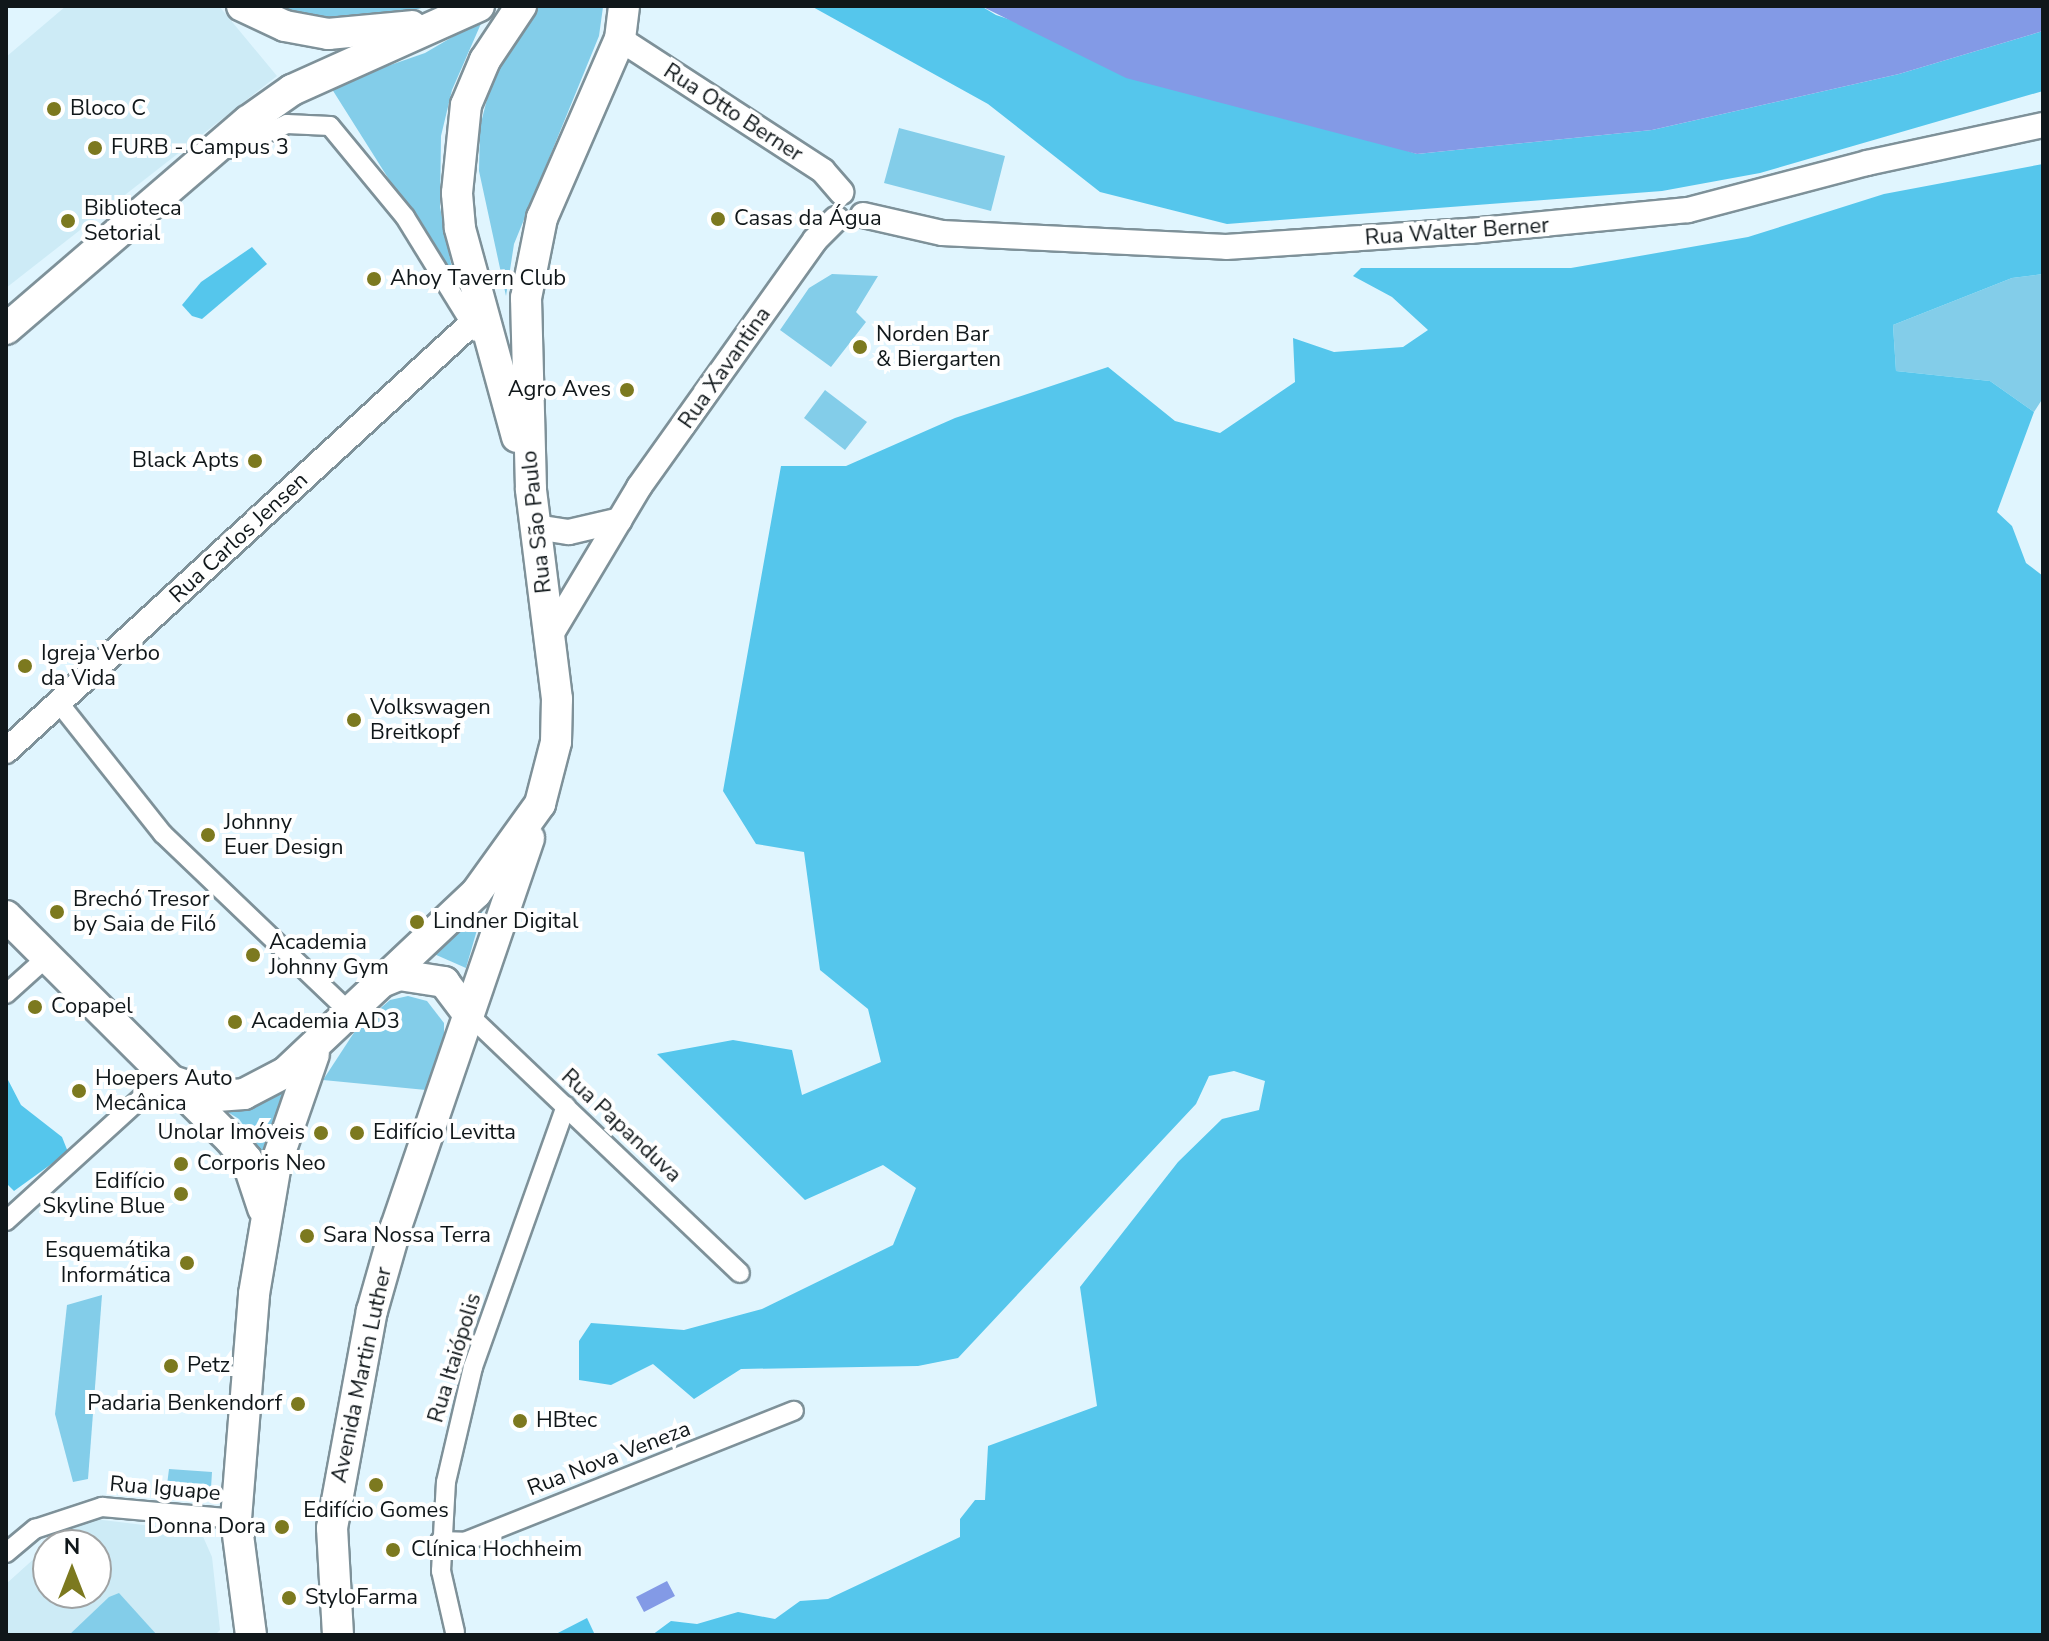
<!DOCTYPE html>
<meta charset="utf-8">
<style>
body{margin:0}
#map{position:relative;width:2049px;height:1641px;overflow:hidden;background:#e0f5fe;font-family:"Nunito Sans",sans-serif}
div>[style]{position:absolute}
.built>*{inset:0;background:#cdebf6}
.green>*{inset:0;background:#83cde9}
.forest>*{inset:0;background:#55c6ec}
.water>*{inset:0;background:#839ae6}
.roads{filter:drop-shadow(2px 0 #7e9199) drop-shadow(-2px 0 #7e9199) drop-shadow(0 2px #7e9199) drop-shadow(0 -2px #7e9199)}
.minor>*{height:18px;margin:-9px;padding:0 9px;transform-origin:9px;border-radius:9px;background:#fff}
.tertiary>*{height:24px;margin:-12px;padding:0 12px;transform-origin:12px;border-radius:12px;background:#fff}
.primary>*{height:30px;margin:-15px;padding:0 15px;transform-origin:15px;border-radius:15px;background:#fff}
.dots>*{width:22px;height:22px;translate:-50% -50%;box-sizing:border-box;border:4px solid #fff;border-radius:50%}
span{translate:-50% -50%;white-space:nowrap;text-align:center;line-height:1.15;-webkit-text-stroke:8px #fff;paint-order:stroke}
.poi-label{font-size:22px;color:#10171a}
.left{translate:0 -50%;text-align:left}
.right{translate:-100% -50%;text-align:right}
.street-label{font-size:22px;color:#10171a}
.frame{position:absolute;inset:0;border:8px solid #10171a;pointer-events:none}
.north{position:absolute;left:32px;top:1529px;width:80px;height:80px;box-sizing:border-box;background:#fff;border:2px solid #9fa2a3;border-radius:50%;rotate:0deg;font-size:22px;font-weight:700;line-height:32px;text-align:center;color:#10171a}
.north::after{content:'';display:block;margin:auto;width:28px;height:36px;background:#7c791f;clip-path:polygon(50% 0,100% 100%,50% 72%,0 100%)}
</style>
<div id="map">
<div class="built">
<div style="clip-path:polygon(66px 6px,219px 6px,277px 76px,6px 288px,6px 57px)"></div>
<div style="clip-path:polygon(78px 1517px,201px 1532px,212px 1557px,220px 1630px,215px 1635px,6px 1635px,6px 1584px,48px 1546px,48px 1593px,96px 1593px,96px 1545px,49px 1545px)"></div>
</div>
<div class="green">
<div style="clip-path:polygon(262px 6px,430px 6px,356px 24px,317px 24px)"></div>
<div style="clip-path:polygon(534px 6px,603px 7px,599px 36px,514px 244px,506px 296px,479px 171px,480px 127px,495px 67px)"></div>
<div style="clip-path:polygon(483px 19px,452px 90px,441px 136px,440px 207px,455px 284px,330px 86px,425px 53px)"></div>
<div style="clip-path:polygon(899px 128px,1005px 156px,991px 211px,884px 183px)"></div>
<div style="clip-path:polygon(832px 274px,878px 276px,856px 312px,866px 322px,831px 367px,780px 330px,809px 288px)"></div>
<div style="clip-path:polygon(2043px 274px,2043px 398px,2034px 412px,1990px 381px,1896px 371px,1893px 325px,2012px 278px)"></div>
<div style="clip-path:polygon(825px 390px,867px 422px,845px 450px,804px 418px)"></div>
<div style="clip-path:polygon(483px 909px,466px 968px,434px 954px,453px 936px)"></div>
<div style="clip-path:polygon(408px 996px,427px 1001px,444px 1023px,444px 1038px,426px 1090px,323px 1080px,357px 1028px,390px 1000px)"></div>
<div style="clip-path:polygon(294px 1080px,265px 1156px,239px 1119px,221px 1108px)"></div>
<div style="clip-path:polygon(102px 1295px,88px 1479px,73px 1482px,55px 1414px,67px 1305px)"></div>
<div style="clip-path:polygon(169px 1469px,212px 1472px,211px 1488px,167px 1485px)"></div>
<div style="clip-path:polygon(119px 1593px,157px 1635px,69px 1635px,109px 1597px)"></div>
</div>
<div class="forest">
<div style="clip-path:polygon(811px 6px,981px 6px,996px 15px,1417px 154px,1652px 130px,1899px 74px,2043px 31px,2043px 91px,1760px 173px,1662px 191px,1227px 224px,1100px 192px,988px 104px)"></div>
<div style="clip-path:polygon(2043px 164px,2043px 274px,2012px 278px,1893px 325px,1896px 371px,1990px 381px,2034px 412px,1997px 512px,2012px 526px,2026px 563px,2043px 576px,2043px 1635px,652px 1635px,671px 1621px,697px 1624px,738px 1612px,775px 1619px,800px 1601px,828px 1599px,960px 1537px,960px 1519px,975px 1500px,985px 1500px,988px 1446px,1097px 1406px,1080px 1287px,1178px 1162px,1222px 1119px,1259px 1110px,1265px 1081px,1234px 1071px,1209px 1076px,1196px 1104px,958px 1358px,918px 1366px,741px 1369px,694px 1399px,653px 1364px,611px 1385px,579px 1380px,579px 1341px,591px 1323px,684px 1330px,762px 1309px,893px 1245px,916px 1188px,883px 1165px,805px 1200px,657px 1054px,733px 1040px,792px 1050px,802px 1095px,881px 1062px,868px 1009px,820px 970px,804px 852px,756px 844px,723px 791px,781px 466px,846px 466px,955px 418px,1108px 367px,1175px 421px,1220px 433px,1295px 382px,1293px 338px,1334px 352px,1403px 347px,1428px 330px,1392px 297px,1353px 276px,1361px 268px,1571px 268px,1748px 237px,1884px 194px)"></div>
<div style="clip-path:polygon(252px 247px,267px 264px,202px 319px,192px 316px,182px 305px,201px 282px)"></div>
<div style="clip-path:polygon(6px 1076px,21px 1105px,62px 1137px,68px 1152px,14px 1191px,6px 1183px)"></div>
<div style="clip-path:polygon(587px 1618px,595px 1635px,554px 1635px)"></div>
</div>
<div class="water">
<div style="clip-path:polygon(981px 6px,2043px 6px,2043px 31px,1899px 74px,1652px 130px,1417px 154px,1126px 78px)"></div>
<div style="clip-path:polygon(667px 1581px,675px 1596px,644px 1612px,636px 1597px)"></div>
</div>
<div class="roads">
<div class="minor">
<div style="left:231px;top:149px;width:61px;rotate:-24.1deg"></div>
<div style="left:287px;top:124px;width:43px;rotate:2.7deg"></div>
<div style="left:330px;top:126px;width:118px;rotate:50.5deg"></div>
<div style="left:405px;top:217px;width:135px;rotate:58.3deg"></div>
<div style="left:59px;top:703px;width:167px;rotate:51.6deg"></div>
<div style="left:163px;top:834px;width:255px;rotate:43.7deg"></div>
<div style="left:6px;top:994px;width:54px;rotate:-42deg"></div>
<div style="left:469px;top:1015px;width:374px;rotate:43.6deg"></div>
<div style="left:6px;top:1221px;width:212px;rotate:-42.3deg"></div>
<div style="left:440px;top:1541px;width:24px;rotate:2deg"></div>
<div style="left:464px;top:1542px;width:355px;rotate:-21.7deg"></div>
<div style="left:6px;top:1553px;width:38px;rotate:-40deg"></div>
<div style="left:35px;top:1529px;width:71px;rotate:-18.2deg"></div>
<div style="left:102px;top:1507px;width:135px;rotate:5.1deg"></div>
<div style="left:455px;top:1632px;width:63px;rotate:-102.9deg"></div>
<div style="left:441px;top:1571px;width:89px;rotate:-86.8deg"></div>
<div style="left:446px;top:1482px;width:118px;rotate:-76.8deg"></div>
<div style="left:473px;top:1367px;width:277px;rotate:-70.4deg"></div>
</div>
<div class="tertiary">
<div style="left:620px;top:39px;width:242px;rotate:33deg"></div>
<div style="left:823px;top:171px;width:28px;rotate:49deg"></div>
<div style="left:863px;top:215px;width:81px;rotate:12.8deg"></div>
<div style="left:942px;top:233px;width:284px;rotate:2.8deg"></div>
<div style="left:1226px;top:247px;width:245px;rotate:-3.8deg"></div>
<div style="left:1470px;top:231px;width:219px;rotate:-5.5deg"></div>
<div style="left:1688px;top:210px;width:185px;rotate:-14.7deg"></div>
<div style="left:1867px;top:163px;width:180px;rotate:-12.2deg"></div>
<div style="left:536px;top:527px;width:33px;rotate:9deg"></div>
<div style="left:569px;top:532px;width:52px;rotate:-13.2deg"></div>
<div style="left:550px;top:636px;width:174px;rotate:-59.1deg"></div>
<div style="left:639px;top:487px;width:303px;rotate:-54.5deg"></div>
<div style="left:815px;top:240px;width:30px;rotate:-45deg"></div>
<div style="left:6px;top:751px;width:631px;rotate:-42.56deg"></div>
</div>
<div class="primary">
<div style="left:242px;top:6px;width:47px;rotate:24.9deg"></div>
<div style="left:285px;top:26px;width:44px;rotate:10.5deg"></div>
<div style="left:328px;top:34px;width:84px;rotate:-5.4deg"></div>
<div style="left:6px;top:329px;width:319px;rotate:-40.7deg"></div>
<div style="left:248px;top:121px;width:54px;rotate:-35.2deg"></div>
<div style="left:292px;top:90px;width:205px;rotate:-24.2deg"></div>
<div style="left:517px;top:437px;width:217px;rotate:-105.3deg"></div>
<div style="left:460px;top:228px;width:35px;rotate:-95deg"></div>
<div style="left:457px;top:193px;width:88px;rotate:-84.2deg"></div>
<div style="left:466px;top:105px;width:49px;rotate:-67.1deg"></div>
<div style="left:485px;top:60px;width:65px;rotate:-56.3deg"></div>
<div style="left:6px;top:916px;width:316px;rotate:44.9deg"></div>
<div style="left:230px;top:1139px;width:27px;rotate:51deg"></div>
<div style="left:247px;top:1160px;width:51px;rotate:71.6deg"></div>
<div style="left:379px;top:983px;width:22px;rotate:-22deg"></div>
<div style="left:399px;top:975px;width:46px;rotate:8.8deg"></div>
<div style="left:444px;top:982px;width:41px;rotate:52.9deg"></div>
<div style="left:163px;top:1078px;width:57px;rotate:18.4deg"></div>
<div style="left:217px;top:1096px;width:27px;rotate:-4deg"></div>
<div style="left:244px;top:1094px;width:47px;rotate:-27.6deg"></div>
<div style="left:286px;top:1072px;width:261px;rotate:-43.3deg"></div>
<div style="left:476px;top:893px;width:110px;rotate:-54.3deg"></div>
<div style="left:540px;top:804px;width:64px;rotate:-75.5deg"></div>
<div style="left:556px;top:742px;width:43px;rotate:-88.7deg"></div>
<div style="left:557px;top:699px;width:212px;rotate:-97.1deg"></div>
<div style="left:531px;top:489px;width:191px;rotate:-91.5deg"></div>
<div style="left:526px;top:298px;width:82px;rotate:-78.7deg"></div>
<div style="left:542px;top:218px;width:195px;rotate:-66.5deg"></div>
<div style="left:620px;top:39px;width:33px;rotate:-83deg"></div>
<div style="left:251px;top:1635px;width:117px;rotate:-97.4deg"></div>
<div style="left:236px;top:1519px;width:226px;rotate:-85.4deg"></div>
<div style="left:254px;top:1294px;width:132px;rotate:-80.4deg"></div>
<div style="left:276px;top:1164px;width:116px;rotate:-70.9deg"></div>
<div style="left:338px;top:1635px;width:107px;rotate:-93.2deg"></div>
<div style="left:332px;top:1528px;width:221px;rotate:-79.6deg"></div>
<div style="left:372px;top:1311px;width:87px;rotate:-74.1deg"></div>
<div style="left:396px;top:1227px;width:411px;rotate:-71.1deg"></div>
</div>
</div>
<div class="dots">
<div style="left:54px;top:109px;background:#7c791f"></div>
<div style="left:95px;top:148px;background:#7c791f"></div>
<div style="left:718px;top:219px;background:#7c791f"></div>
<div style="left:68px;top:221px;background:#7c791f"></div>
<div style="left:374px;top:279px;background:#7c791f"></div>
<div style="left:860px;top:347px;background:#7c791f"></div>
<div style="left:627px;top:390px;background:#7c791f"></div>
<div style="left:255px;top:461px;background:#7c791f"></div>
<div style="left:25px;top:666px;background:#7c791f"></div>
<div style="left:354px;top:720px;background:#7c791f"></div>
<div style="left:208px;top:835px;background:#7c791f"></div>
<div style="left:57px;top:912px;background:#7c791f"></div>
<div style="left:417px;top:922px;background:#7c791f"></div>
<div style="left:253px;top:955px;background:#7c791f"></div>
<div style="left:35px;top:1007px;background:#7c791f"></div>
<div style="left:235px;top:1022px;background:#7c791f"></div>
<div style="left:79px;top:1091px;background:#7c791f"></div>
<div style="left:321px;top:1133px;background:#7c791f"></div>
<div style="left:357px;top:1133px;background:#7c791f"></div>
<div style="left:181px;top:1164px;background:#7c791f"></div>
<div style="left:181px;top:1194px;background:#7c791f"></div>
<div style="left:307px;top:1236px;background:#7c791f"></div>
<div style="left:187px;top:1263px;background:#7c791f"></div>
<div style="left:171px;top:1366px;background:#7c791f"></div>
<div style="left:298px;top:1404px;background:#7c791f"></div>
<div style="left:520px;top:1421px;background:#7c791f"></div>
<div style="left:376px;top:1485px;background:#7c791f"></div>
<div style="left:282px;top:1527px;background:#7c791f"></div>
<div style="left:393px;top:1550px;background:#7c791f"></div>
<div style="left:289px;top:1598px;background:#7c791f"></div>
</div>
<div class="poi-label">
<span class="left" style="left:70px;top:109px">Bloco C</span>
<span class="left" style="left:111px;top:148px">FURB - Campus 3</span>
<span class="left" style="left:84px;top:221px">Biblioteca<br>Setorial</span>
<span class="left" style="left:734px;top:219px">Casas da Água</span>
<span class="left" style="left:390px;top:279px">Ahoy Tavern Club</span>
<span class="left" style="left:876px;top:347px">Norden Bar<br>&amp; Biergarten</span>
<span class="right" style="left:611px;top:390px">Agro Aves</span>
<span class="right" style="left:239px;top:461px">Black Apts</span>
<span class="left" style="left:41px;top:666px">Igreja Verbo<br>da Vida</span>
<span class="left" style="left:370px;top:720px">Volkswagen<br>Breitkopf</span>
<span class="left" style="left:224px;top:835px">Johnny<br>Euer Design</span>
<span class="left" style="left:73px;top:912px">Brechó Tresor<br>by Saia de Filó</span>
<span class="left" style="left:433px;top:922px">Lindner Digital</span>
<span class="left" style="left:269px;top:955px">Academia<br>Johnny Gym</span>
<span class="left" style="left:51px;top:1007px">Copapel</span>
<span class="left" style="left:251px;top:1022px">Academia AD3</span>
<span class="left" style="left:95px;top:1091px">Hoepers Auto<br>Mecânica</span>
<span class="right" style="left:305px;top:1133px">Unolar Imóveis</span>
<span class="left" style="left:373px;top:1133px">Edifício Levitta</span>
<span class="left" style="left:197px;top:1164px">Corporis Neo</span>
<span class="right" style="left:165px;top:1194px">Edifício<br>Skyline Blue</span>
<span class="left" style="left:323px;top:1236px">Sara Nossa Terra</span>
<span class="right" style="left:171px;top:1263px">Esquemátika<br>Informática</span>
<span class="left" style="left:187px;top:1366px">Petz</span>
<span class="right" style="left:282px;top:1404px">Padaria Benkendorf</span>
<span class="left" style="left:536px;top:1421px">HBtec</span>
<span style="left:376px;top:1511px">Edifício Gomes</span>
<span class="right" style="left:266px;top:1527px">Donna Dora</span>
<span class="left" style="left:411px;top:1550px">Clínica Hochheim</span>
<span class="left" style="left:305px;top:1598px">StyloFarma</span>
</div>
<div class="street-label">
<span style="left:733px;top:113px;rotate:33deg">Rua Otto Berner</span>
<span style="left:1457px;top:232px;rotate:-4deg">Rua Walter Berner</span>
<span style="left:725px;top:368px;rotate:-55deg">Rua Xavantina</span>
<span style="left:537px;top:522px;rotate:-96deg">Rua São Paulo</span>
<span style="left:239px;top:538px;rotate:-43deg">Rua Carlos Jensen</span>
<span style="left:621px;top:1126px;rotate:43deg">Rua Papanduva</span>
<span style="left:455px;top:1358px;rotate:-73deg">Rua Itaiópolis</span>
<span style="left:362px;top:1375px;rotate:-78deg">Avenida Martin Luther</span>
<span style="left:609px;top:1459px;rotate:-21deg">Rua Nova Veneza</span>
<span style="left:165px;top:1489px;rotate:5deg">Rua Iguape</span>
</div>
<div class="frame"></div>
<div class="north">N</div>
</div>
